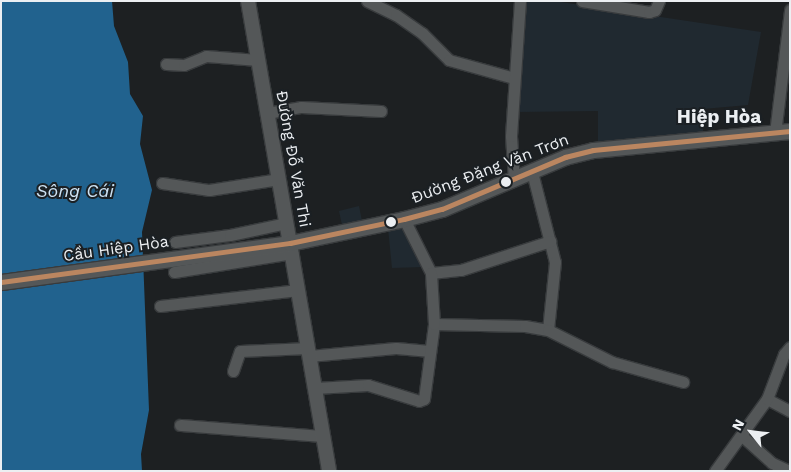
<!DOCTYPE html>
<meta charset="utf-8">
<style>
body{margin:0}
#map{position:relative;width:791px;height:472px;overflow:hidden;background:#1d2022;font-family:"Work Sans",sans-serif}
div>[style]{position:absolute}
.built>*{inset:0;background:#202930}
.water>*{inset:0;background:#21628e}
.roads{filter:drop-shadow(1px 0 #383b3d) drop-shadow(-1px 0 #383b3d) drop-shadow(0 1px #383b3d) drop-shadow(0 -1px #383b3d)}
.minor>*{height:11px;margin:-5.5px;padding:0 5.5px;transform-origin:5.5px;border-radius:5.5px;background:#545758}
.tertiary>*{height:14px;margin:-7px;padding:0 7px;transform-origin:7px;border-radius:7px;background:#545758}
.secondary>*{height:15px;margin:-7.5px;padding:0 7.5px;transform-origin:7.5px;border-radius:7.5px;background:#545758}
.bus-1>*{height:5px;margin:-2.5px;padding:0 2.5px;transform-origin:2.5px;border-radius:2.5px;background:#bb8660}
.dots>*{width:14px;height:14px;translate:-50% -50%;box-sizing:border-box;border:2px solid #1b2024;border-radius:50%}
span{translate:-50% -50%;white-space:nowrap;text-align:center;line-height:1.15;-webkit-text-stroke:4px #1b2024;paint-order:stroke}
.street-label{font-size:16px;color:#eceff2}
.water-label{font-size:18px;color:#cee3f4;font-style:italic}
.quarter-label{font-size:19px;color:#eceff2;font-weight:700}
.frame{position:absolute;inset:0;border:2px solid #eceff2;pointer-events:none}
.north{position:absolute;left:726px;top:407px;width:50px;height:50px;-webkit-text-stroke:4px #1b2024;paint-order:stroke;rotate:299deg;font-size:14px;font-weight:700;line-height:20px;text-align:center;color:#eceff2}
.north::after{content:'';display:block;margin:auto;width:18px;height:22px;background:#eceff2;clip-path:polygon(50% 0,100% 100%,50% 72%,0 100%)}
</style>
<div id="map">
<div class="built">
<div style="clip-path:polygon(524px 1px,554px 1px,761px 32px,748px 105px,703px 109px,703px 133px,598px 143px,598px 111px,516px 112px)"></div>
<div style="clip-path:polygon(359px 206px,362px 221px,342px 225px,339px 211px)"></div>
<div style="clip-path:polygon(403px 226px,423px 267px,392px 268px,388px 228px)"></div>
</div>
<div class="water">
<div style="clip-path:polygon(1px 1px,112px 1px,114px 26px,128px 62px,130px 94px,143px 116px,140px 144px,152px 190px,142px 232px,149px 410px,141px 454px,142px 471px,1px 471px)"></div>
</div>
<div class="roads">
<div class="minor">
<div style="left:367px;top:1px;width:32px;rotate:26deg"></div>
<div style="left:396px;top:15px;width:32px;rotate:35deg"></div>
<div style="left:422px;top:33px;width:38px;rotate:45deg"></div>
<div style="left:449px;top:60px;width:67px;rotate:15.5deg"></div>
<div style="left:582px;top:1px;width:68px;rotate:9.3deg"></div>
<div style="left:649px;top:12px;width:6px;rotate:-18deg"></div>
<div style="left:655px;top:10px;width:10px;rotate:-66deg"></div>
<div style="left:166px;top:64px;width:18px;rotate:3deg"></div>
<div style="left:184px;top:65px;width:24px;rotate:-22deg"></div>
<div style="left:206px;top:56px;width:52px;rotate:4.4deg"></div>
<div style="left:267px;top:113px;width:35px;rotate:-10deg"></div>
<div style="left:301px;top:107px;width:80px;rotate:2.9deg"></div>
<div style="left:775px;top:133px;width:124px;rotate:-83deg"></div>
<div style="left:532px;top:172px;width:93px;rotate:75.7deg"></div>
<div style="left:555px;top:262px;width:68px;rotate:95.9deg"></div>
<div style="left:514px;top:180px;width:44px;rotate:-93.9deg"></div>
<div style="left:511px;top:136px;width:135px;rotate:-86.2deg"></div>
<div style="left:162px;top:183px;width:48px;rotate:8.5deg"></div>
<div style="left:209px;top:190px;width:71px;rotate:-8.9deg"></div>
<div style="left:404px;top:219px;width:60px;rotate:63.4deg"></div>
<div style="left:431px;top:273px;width:30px;rotate:-6deg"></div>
<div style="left:461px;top:270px;width:94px;rotate:-18deg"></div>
<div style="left:175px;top:242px;width:55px;rotate:-7.3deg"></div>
<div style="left:230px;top:235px;width:57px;rotate:-12.1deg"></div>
<div style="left:174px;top:272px;width:120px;rotate:-9.1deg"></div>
<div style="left:160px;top:306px;width:139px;rotate:-6.6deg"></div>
<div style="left:434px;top:324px;width:91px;rotate:1.3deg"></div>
<div style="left:525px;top:326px;width:23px;rotate:10deg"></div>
<div style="left:548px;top:330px;width:72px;rotate:26.6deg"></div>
<div style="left:612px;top:362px;width:74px;rotate:15.7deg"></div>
<div style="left:309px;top:356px;width:87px;rotate:-5.3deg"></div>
<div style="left:396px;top:348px;width:34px;rotate:5deg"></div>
<div style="left:233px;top:371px;width:21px;rotate:-71deg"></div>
<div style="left:240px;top:351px;width:68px;rotate:-2.5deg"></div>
<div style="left:315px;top:388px;width:53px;rotate:-3.2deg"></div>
<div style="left:368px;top:385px;width:53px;rotate:17.4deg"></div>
<div style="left:419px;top:401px;width:5px;rotate:-22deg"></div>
<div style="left:424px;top:399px;width:76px;rotate:-82.4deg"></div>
<div style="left:434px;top:324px;width:51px;rotate:-93.4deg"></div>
<div style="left:767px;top:399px;width:26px;rotate:28deg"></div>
<div style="left:180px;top:425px;width:143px;rotate:4.4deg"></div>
<div style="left:742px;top:436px;width:40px;rotate:42deg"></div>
<div style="left:772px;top:463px;width:19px;rotate:25deg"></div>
<div style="left:715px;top:471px;width:89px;rotate:-54.2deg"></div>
<div style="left:767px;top:399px;width:48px;rotate:-69.3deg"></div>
<div style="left:784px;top:354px;width:9px;rotate:-49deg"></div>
</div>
<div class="tertiary">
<div style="left:248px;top:1px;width:477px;rotate:80.2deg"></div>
</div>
<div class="secondary">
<div style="left:1px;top:282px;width:292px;rotate:-7.7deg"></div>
<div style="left:290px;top:243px;width:116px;rotate:-11.9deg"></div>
<div style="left:404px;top:219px;width:39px;rotate:-15deg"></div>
<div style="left:442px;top:209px;width:134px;rotate:-22.9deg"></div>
<div style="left:565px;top:157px;width:29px;rotate:-14deg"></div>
<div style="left:593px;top:150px;width:198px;rotate:-5.5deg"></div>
</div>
</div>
<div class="bus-1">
<div style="left:1px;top:282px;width:292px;rotate:-7.7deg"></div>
<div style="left:290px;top:243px;width:116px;rotate:-11.9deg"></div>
<div style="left:404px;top:219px;width:39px;rotate:-15deg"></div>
<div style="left:442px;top:209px;width:134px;rotate:-22.9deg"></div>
<div style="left:565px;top:157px;width:29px;rotate:-14deg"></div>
<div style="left:593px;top:150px;width:198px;rotate:-5.5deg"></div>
</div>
<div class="dots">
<div style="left:506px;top:182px;background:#eceff2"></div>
<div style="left:391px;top:222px;background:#eceff2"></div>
</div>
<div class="street-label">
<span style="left:293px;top:159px;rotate:80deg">Đường Đỗ Văn Thi</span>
<span style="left:490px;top:169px;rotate:-21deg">Đường Đặng Văn Trơn</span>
<span style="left:116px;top:249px;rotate:-8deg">Cầu Hiệp Hòa</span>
</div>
<div class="water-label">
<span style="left:75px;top:191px">Sông Cái</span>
</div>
<div class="quarter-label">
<span style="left:719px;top:117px">Hiệp Hòa</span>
</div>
<div class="frame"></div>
<div class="north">N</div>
</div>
